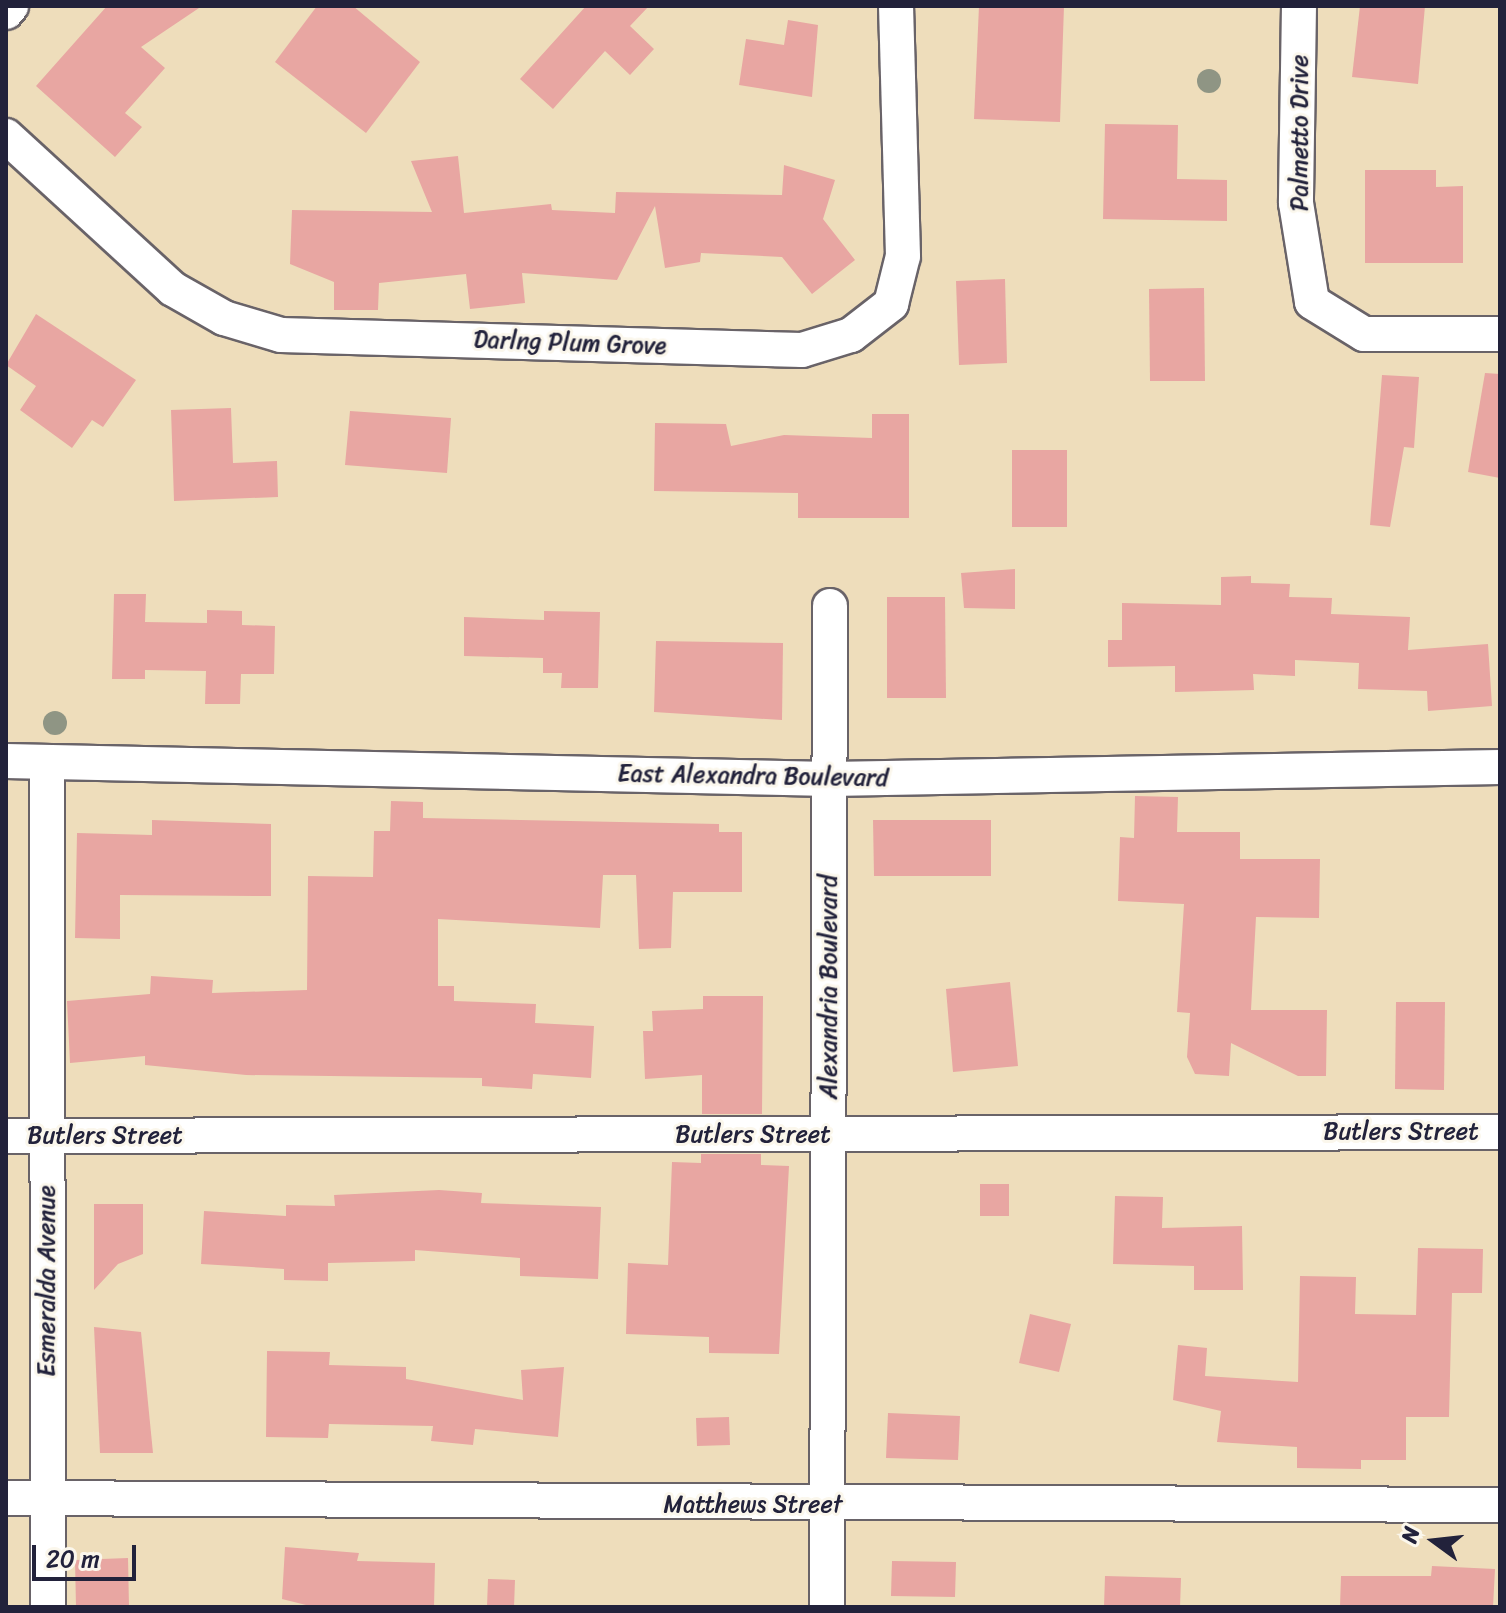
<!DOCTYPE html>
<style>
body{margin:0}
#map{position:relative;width:1506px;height:1613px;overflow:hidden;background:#edb;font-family:Sriracha,sans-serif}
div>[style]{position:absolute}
.building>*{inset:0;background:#e8a6a2}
.roads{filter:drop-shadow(2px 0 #696368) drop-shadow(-2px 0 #696368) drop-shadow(0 2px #696368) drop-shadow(0 -2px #696368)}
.minor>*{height:34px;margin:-17px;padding:0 17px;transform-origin:17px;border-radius:17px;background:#fff}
.trees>*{width:24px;height:24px;margin:-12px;border-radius:50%;background:#8f9584}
span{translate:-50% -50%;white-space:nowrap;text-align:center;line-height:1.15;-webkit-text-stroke:6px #fbf7ec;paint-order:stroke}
.street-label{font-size:24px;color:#22223b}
.frame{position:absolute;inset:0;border:8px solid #22223b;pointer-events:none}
.north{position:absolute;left:1394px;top:1501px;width:80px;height:80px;-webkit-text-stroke:6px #fbf7ec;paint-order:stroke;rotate:285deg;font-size:22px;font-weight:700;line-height:32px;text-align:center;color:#22223b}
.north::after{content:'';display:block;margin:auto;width:28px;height:36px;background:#22223b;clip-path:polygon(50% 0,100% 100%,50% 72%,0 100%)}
.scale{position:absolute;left:32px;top:1545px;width:104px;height:36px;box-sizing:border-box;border:4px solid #22223b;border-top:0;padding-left:10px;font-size:24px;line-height:28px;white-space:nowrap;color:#22223b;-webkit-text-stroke:6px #fbf7ec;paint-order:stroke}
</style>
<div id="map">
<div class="building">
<div style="clip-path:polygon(107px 6px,202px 6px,141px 47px,165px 68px,125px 113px,142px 127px,115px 157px,36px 86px)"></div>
<div style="clip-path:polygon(317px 6px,353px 6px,420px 62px,366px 133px,275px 62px)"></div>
<div style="clip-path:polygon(586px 6px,649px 6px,630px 26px,654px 49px,630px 75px,605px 51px,553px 109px,520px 79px)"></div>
<div style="clip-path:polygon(979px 6px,1064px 6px,1060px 122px,974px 119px)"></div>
<div style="clip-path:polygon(1360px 6px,1425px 6px,1418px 84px,1352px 77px)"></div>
<div style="clip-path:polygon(788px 20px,818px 25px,812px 97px,739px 85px,746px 39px,784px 45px)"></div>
<div style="clip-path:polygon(1105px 124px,1178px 125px,1177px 179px,1227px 180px,1227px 221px,1103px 219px)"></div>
<div style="clip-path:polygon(458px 156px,464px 213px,551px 204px,552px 210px,615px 213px,616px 192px,782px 195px,784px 165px,835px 180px,823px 219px,855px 260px,812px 294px,782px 257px,701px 253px,700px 262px,665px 268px,655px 206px,617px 280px,522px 273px,525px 303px,470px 309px,466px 274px,379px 283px,378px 310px,334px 310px,334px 282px,290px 264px,292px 210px,432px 212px,411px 161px)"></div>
<div style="clip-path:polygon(1365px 170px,1436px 170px,1436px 187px,1463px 186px,1463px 263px,1365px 263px)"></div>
<div style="clip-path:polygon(1005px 279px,1007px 363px,959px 365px,956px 281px)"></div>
<div style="clip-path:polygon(1204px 288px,1205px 381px,1150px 381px,1149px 289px)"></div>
<div style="clip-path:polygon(36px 314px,136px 380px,103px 427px,92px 420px,72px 448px,20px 410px,36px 386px,6px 365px)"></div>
<div style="clip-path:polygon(1485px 373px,1500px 374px,1500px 478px,1468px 472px)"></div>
<div style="clip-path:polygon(1382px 375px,1419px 377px,1414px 448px,1404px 447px,1390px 527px,1370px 525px)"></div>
<div style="clip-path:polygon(231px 408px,233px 463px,277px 461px,278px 497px,174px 501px,171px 410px)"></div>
<div style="clip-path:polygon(350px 411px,451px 418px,447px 473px,345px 465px)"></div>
<div style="clip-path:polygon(872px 414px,909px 414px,909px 518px,798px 518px,798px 493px,654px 491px,655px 423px,726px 424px,731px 446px,784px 435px,872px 438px)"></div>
<div style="clip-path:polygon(1012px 450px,1067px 450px,1067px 527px,1012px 527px)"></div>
<div style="clip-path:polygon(1015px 569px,1015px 609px,964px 608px,961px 573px)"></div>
<div style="clip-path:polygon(1251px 576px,1251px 583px,1290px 584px,1289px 597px,1332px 598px,1331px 614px,1410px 617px,1408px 650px,1488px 644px,1492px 706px,1428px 711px,1427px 691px,1358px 689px,1359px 663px,1295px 660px,1295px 676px,1253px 674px,1254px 690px,1175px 692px,1175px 666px,1108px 667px,1108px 640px,1122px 640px,1122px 603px,1221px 605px,1221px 577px)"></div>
<div style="clip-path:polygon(114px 594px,146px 594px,145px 622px,207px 623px,207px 610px,242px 611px,242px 625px,275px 626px,274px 674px,241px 674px,240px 704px,205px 704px,206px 671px,145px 670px,145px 679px,112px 679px)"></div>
<div style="clip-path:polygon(887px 597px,945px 597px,946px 698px,887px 698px)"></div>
<div style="clip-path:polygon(544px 611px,600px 612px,598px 688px,561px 688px,562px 673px,543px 673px,543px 658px,464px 656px,464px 617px,544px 620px)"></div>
<div style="clip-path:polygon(656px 641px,783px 643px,782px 720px,654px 712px)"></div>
<div style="clip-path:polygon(1135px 796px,1178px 797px,1177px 832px,1240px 832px,1240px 859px,1320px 859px,1319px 918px,1256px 917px,1251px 1010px,1327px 1010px,1326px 1076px,1298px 1076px,1231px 1043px,1229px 1076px,1195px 1074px,1187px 1057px,1190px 1013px,1177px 1012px,1184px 904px,1118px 901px,1120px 837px,1134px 838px)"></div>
<div style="clip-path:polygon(391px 801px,423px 802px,423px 818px,719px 824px,719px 832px,742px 832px,742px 892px,673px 892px,671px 948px,639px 949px,636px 875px,603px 875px,600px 928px,438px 919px,438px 986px,454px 986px,454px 1001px,536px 1004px,535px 1023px,594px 1026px,591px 1078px,533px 1074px,532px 1089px,482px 1086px,482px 1078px,246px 1075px,145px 1065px,145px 1056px,70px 1063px,67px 1001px,150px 994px,151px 976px,213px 980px,212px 993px,307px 990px,308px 876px,373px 877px,374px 831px,390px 831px)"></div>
<div style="clip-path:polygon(152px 820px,271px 824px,271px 896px,120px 895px,120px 939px,75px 938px,77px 833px,152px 835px)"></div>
<div style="clip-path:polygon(873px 820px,991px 820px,991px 876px,874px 876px)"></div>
<div style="clip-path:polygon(1010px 982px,1018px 1066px,953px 1072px,946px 989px)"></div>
<div style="clip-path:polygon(703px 996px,763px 996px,762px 1114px,702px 1114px,702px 1075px,645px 1079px,643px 1031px,653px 1031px,652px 1011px,703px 1009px)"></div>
<div style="clip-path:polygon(1396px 1002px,1445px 1002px,1444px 1090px,1395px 1089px)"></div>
<div style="clip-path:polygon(701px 1154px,761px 1154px,761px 1165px,789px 1166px,779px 1354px,709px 1353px,709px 1337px,626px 1334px,628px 1263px,668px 1265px,672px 1162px,701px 1163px)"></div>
<div style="clip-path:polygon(980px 1184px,1009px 1184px,1009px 1216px,980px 1216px)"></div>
<div style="clip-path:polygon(439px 1190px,482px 1193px,481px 1203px,601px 1207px,598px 1279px,520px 1276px,520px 1258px,415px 1250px,415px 1261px,328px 1263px,328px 1281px,284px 1280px,284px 1269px,201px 1264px,204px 1211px,286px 1216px,286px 1205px,335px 1206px,334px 1195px)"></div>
<div style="clip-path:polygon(1115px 1196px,1163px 1197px,1162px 1228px,1242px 1226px,1243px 1290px,1194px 1290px,1194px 1266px,1113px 1264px)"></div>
<div style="clip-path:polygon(94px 1204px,143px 1204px,143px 1254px,118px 1264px,94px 1290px)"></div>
<div style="clip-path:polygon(1418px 1248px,1483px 1249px,1482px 1293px,1452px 1293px,1449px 1417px,1406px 1417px,1406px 1460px,1361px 1460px,1361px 1469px,1297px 1468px,1297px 1447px,1217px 1442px,1221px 1411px,1173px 1400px,1178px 1345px,1207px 1348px,1205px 1376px,1298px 1382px,1300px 1276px,1356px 1277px,1355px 1314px,1416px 1315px)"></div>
<div style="clip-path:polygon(1030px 1314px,1071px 1324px,1059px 1372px,1019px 1363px)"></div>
<div style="clip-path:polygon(94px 1327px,141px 1332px,153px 1453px,100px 1453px)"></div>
<div style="clip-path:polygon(267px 1351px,330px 1352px,329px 1365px,406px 1367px,406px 1379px,523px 1400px,521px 1370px,564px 1367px,558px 1437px,475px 1429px,473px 1445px,431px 1441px,433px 1426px,329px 1424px,328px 1438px,266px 1437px)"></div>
<div style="clip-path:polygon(888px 1413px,960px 1416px,958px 1460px,886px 1458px)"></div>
<div style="clip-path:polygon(729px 1417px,730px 1445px,697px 1446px,696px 1418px)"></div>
<div style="clip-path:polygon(285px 1547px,359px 1553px,357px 1561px,435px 1563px,434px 1607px,314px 1607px,282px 1599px)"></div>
<div style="clip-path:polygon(128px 1558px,129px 1607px,76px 1607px,75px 1560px)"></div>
<div style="clip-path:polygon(892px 1561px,956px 1562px,955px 1597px,891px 1596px)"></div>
<div style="clip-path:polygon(1432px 1566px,1495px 1569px,1493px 1607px,1340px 1607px,1341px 1576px,1431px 1576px)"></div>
<div style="clip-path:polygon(1105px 1576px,1181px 1578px,1180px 1607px,1104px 1607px)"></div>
<div style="clip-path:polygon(488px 1579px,515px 1580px,514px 1607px,487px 1607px)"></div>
</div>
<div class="roads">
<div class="minor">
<div style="left:1299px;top:6px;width:197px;rotate:90.9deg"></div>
<div style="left:1296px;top:203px;width:100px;rotate:80.8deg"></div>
<div style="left:1312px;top:302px;width:61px;rotate:31.6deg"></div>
<div style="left:1364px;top:334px;width:136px"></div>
<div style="left:6px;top:12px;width:8px;rotate:-50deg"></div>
<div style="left:6px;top:136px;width:226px;rotate:42.5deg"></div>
<div style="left:173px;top:289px;width:59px;rotate:29.6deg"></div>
<div style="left:224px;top:318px;width:59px;rotate:16.6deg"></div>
<div style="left:281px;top:335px;width:521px;rotate:1.65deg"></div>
<div style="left:802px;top:350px;width:51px;rotate:-17deg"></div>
<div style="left:851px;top:335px;width:51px;rotate:-37.8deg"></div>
<div style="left:891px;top:304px;width:49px;rotate:-76deg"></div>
<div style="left:903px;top:256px;width:250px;rotate:-91.6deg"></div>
<div style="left:6px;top:761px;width:824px;rotate:1.25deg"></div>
<div style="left:830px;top:779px;width:670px;rotate:-1.03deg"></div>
<div style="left:47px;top:762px;width:845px;rotate:89.93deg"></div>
<div style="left:6px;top:1136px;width:1494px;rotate:-0.15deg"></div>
<div style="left:6px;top:1498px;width:1494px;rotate:0.27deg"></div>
<div style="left:827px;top:1607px;width:1001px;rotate:-89.83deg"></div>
</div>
</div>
<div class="trees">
<div style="left:1209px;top:81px"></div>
<div style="left:55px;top:723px"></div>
</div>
<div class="street-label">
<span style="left:1300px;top:133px;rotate:-90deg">Palmetto Drive</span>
<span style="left:570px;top:343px;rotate:2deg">Darlng Plum Grove</span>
<span style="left:753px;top:776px;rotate:1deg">East Alexandra Boulevard</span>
<span style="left:829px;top:987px;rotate:-90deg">Alexandria Boulevard</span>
<span style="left:1401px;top:1132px">Butlers Street</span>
<span style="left:753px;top:1135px">Butlers Street</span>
<span style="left:105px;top:1136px">Butlers Street</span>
<span style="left:47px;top:1281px;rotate:-90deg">Esmeralda Avenue</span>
<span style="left:753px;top:1505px">Matthews Street</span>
</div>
<div class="frame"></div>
<div class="north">N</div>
<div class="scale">20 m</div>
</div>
